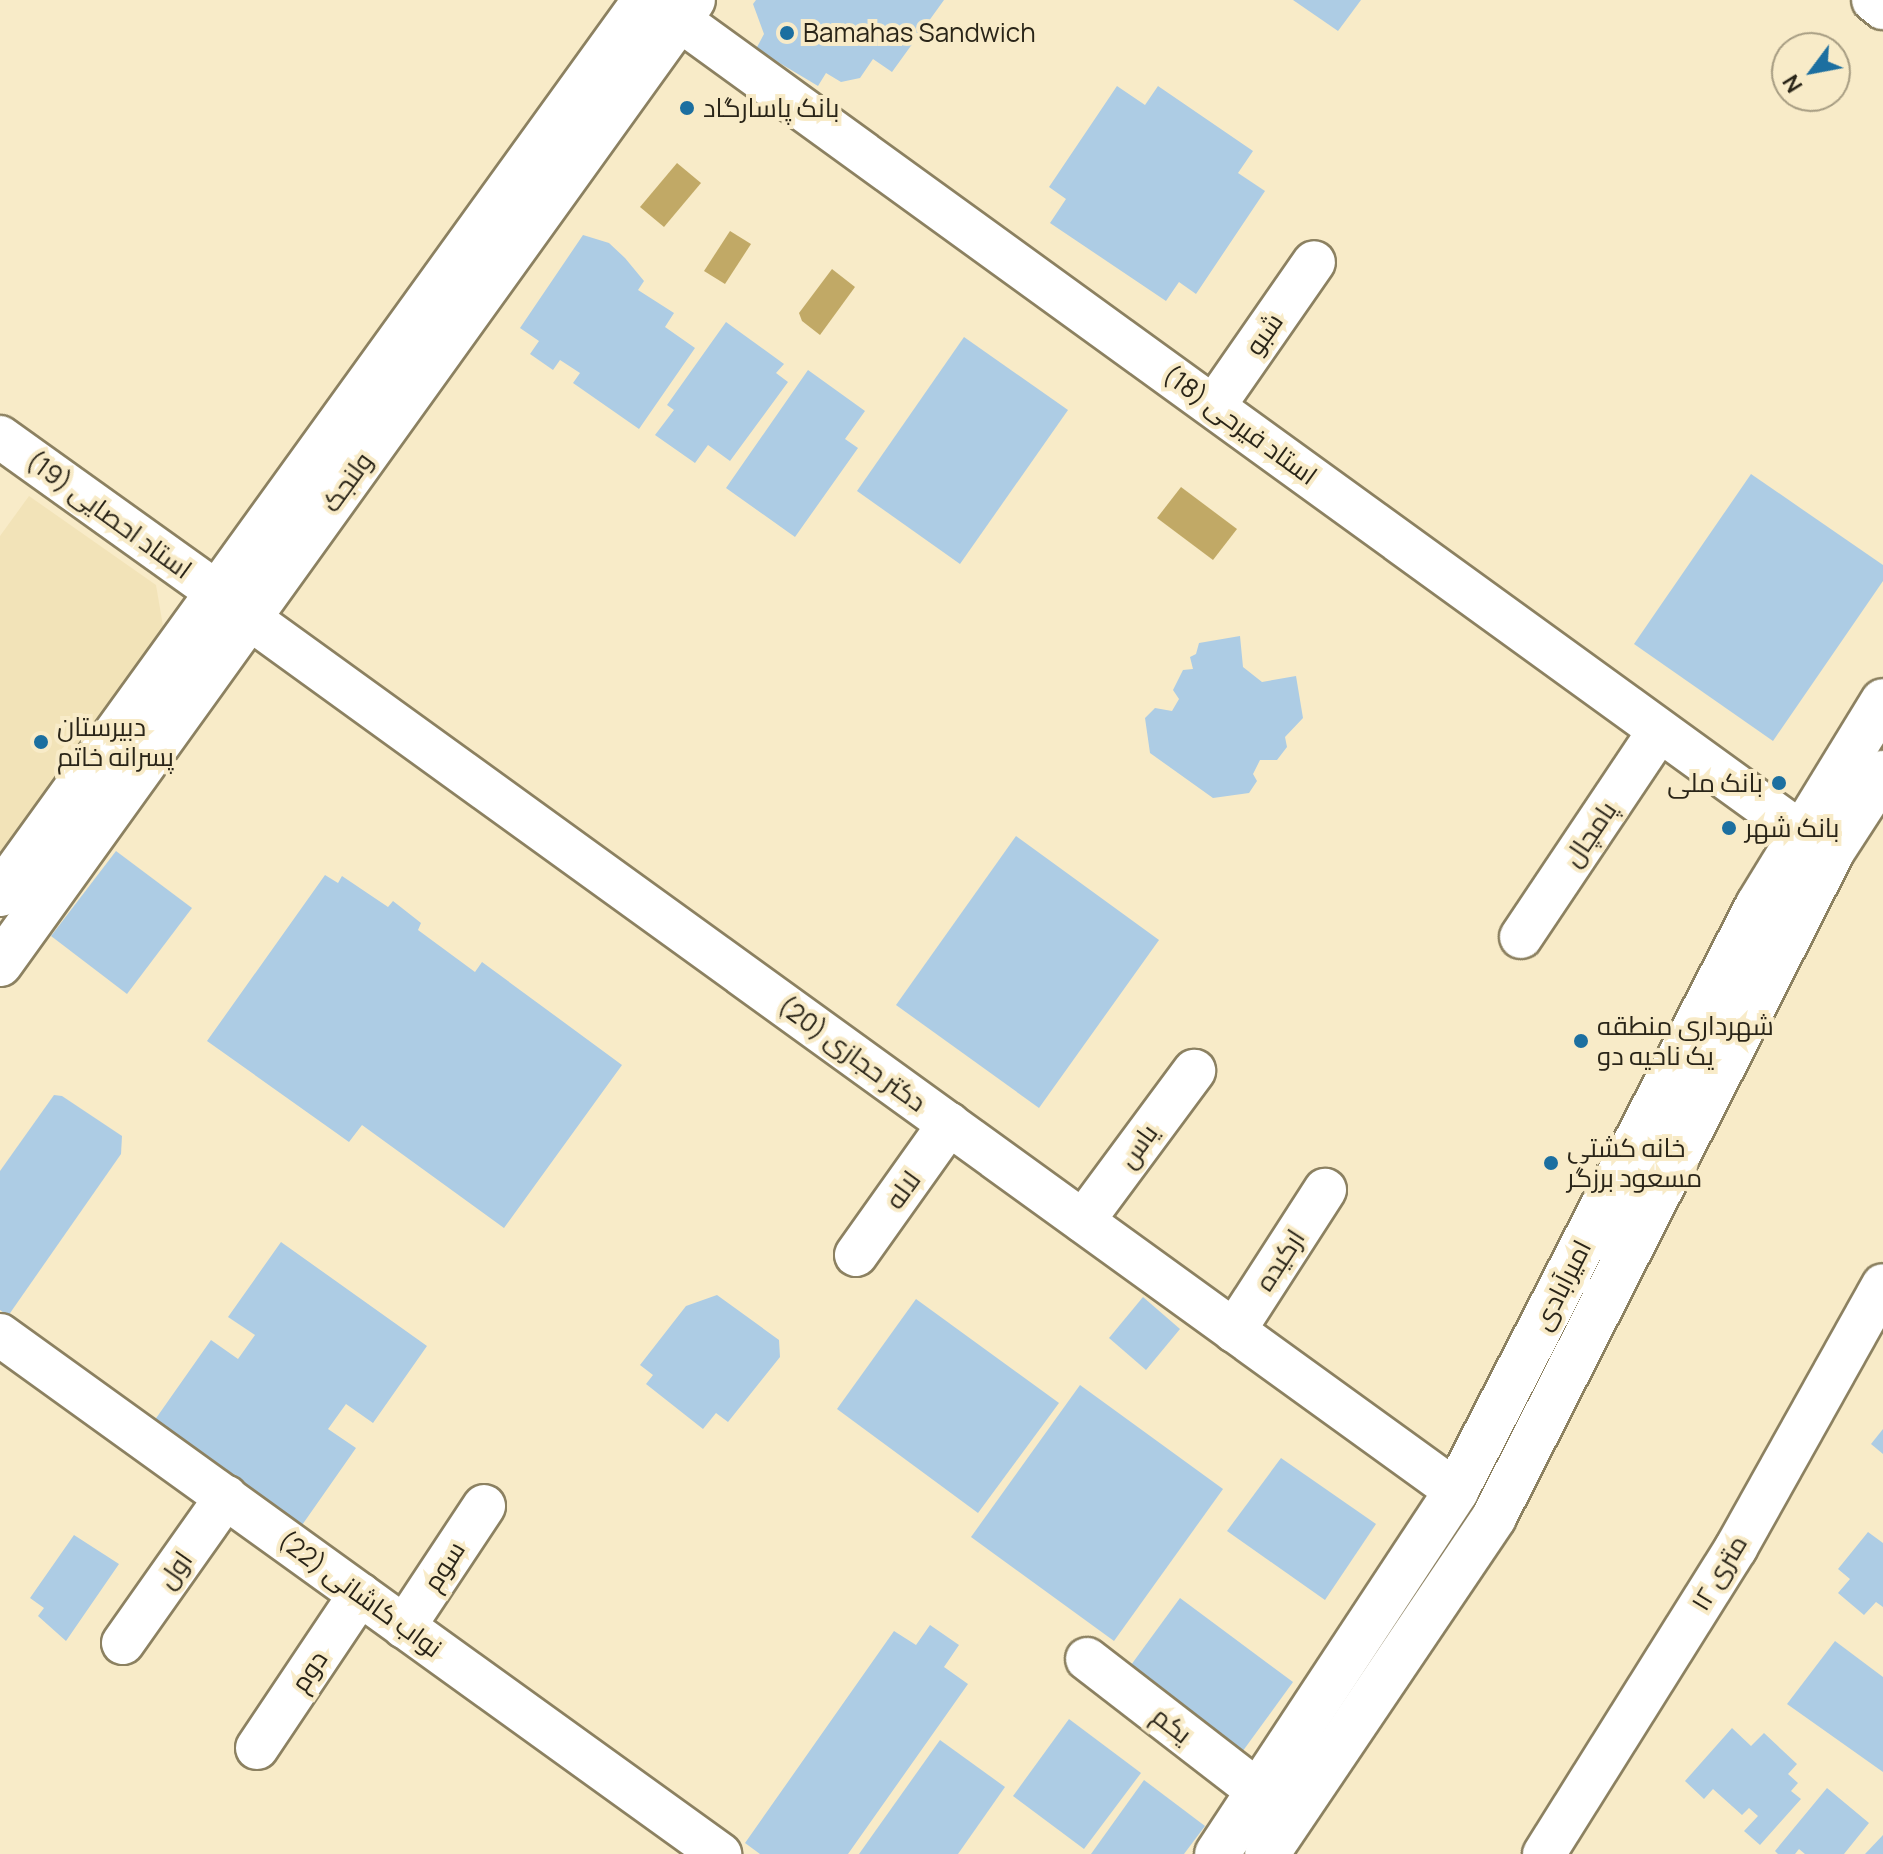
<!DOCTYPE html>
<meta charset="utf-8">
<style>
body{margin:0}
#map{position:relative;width:1883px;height:1854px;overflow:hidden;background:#f8ebc8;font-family:Manrope,Cairo,sans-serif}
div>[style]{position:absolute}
.built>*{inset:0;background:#f2e3b8}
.water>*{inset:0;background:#c1a966}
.building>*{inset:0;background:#adcce4}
.roads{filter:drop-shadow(2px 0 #8c8161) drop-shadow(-2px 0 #8c8161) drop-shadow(0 2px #8c8161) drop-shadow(0 -2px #8c8161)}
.street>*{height:42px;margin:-21px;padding:0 21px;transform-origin:21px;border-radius:21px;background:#fff}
.secondary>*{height:44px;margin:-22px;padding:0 22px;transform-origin:22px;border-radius:22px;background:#fff}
.dots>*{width:22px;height:22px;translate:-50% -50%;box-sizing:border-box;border:4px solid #f8ebc8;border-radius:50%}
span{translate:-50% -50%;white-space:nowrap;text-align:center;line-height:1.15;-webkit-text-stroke:8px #f8ebc8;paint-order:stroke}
.poi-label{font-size:26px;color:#2a2518}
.left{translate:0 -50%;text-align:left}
.right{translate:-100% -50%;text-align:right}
.street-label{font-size:26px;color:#2a2518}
.north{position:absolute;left:1771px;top:32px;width:80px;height:80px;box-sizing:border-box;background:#f8ebc8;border:2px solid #a69c82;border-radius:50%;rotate:238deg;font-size:22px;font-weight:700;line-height:32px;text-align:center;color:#2a2518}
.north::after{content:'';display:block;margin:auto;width:28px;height:36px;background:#1c6fa0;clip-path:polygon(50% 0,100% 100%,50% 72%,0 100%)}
</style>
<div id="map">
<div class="built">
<div style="clip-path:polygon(29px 496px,156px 585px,163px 626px,0 857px,0 536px)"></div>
</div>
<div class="water">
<div style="clip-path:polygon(677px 163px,701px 183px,664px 227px,640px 207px)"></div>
<div style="clip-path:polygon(730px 231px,751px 244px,725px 284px,704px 271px)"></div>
<div style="clip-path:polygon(832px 269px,855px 287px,820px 335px,802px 321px,799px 313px)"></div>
<div style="clip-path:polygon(1181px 487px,1237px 529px,1213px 560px,1157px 518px)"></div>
</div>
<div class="building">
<div style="clip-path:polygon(756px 0,944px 0,892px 72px,873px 59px,860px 78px,841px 82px,826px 73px,818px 86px,756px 49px,764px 34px,753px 4px)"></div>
<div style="clip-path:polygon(1293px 0,1361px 0,1338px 31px)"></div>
<div style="clip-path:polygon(1117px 86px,1145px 105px,1158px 86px,1253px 151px,1238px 173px,1265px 191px,1196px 294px,1179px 282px,1166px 301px,1050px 223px,1066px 199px,1049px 187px)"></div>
<div style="clip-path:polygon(583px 235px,609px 243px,625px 258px,644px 281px,638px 290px,674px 313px,665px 327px,695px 348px,639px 429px,573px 383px,580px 373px,560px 360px,553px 370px,530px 354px,539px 341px,520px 328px)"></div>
<div style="clip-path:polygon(726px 322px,784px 364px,776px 373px,788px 382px,730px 461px,708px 445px,695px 463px,655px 435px,674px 410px,667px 405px)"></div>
<div style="clip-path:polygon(964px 337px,1068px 410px,960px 564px,857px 491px)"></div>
<div style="clip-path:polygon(808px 370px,865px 411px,845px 439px,858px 448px,795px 537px,726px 488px)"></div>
<div style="clip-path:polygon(1751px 474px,1883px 565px,1883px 581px,1773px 741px,1634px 644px)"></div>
<div style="clip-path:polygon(1240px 636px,1243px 667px,1262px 682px,1296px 676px,1303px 718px,1285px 737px,1287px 747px,1277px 760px,1260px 760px,1253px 774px,1257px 781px,1249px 793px,1213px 798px,1150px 753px,1145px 718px,1155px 708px,1172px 711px,1179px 699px,1173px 690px,1183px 670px,1193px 669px,1190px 657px,1196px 654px,1199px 643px)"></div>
<div style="clip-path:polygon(1016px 836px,1159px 940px,1039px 1108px,896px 1005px)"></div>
<div style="clip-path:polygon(116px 851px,192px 908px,127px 994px,51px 936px)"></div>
<div style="clip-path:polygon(325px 875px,338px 883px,342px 876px,388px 907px,393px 901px,421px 923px,418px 930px,475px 972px,482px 962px,622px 1065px,504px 1228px,362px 1125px,349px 1142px,207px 1041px)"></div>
<div style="clip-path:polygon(54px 1095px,62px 1096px,122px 1136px,121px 1154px,8px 1316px,0 1310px,0 1171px)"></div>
<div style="clip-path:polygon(281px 1242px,427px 1346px,373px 1423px,346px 1404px,328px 1429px,356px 1448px,300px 1528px,152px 1424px,211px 1340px,238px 1359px,255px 1335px,228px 1317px)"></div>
<div style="clip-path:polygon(717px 1295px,779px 1340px,780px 1357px,728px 1422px,716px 1413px,703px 1429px,646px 1384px,653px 1375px,640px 1365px,686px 1306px)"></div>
<div style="clip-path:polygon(1143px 1297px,1180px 1329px,1146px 1370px,1109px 1338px)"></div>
<div style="clip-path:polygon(916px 1299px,1059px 1403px,978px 1513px,837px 1409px)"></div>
<div style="clip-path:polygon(1080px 1385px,1223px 1489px,1114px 1641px,971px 1537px)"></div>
<div style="clip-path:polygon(1883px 1429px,1883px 1454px,1871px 1444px)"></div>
<div style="clip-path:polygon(1281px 1458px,1376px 1524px,1325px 1600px,1227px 1531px)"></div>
<div style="clip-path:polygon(1868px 1532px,1883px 1543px,1883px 1607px,1876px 1602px,1864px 1615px,1838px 1593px,1850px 1579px,1838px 1569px)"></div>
<div style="clip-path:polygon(74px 1535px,119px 1564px,66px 1641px,38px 1616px,44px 1608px,30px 1598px)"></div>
<div style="clip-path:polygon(1180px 1598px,1293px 1682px,1237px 1759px,1123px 1676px)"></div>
<div style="clip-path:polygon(930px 1625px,959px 1645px,944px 1667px,968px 1684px,848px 1854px,760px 1854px,745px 1843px,894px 1631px,916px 1645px)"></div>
<div style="clip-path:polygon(1835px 1641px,1883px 1677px,1883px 1772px,1787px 1704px)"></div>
<div style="clip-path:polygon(1069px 1719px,1141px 1773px,1084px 1849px,1013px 1796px)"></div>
<div style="clip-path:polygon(1732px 1728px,1751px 1746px,1764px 1733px,1797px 1764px,1788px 1774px,1798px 1783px,1791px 1791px,1801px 1799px,1760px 1845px,1744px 1831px,1758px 1816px,1749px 1808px,1742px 1815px,1713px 1789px,1704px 1799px,1685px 1781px)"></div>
<div style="clip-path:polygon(940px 1740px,1005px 1787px,958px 1854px,859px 1854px)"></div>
<div style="clip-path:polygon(1144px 1780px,1205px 1826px,1184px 1854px,1091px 1854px)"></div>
<div style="clip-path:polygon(1827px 1788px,1869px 1823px,1844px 1854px,1805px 1854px,1799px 1849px,1795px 1854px,1778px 1854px,1775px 1851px)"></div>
<div style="clip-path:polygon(1883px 1835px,1883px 1854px,1865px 1854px)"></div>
</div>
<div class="roads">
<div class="street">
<div style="left:652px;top:0;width:1418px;rotate:35.93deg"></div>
<div style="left:1873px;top:0;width:13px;rotate:39deg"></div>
<div style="left:1214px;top:406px;width:175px;rotate:-55.2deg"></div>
<div style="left:0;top:437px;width:268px;rotate:35.6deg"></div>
<div style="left:249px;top:618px;width:1490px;rotate:35.88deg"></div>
<div style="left:1521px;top:937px;width:248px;rotate:-56.2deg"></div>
<div style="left:1083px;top:1221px;width:187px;rotate:-53.5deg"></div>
<div style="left:856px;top:1255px;width:161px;rotate:-54.6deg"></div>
<div style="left:1234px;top:1331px;width:168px;rotate:-57.2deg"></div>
<div style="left:0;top:1335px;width:888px;rotate:35.79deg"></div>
<div style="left:404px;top:1627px;width:145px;rotate:-56.5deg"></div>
<div style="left:123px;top:1643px;width:179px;rotate:-54.8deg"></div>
<div style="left:1087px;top:1659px;width:216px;rotate:37.7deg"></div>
<div style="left:257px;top:1748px;width:185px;rotate:-56.2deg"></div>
<div style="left:1544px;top:1854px;width:361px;rotate:-57.9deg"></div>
<div style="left:1736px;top:1548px;width:301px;rotate:-60.8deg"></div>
</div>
<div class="secondary">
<div style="left:0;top:894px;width:1102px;rotate:-54.19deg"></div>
<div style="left:0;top:964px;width:1187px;rotate:-54.29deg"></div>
<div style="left:1217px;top:1854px;width:435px;rotate:-56.6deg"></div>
<div style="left:1456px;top:1491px;width:659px;rotate:-62.74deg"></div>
<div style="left:1758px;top:905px;width:239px;rotate:-58.5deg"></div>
<div style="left:1267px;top:1854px;width:406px;rotate:-56deg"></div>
<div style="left:1494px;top:1517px;width:748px;rotate:-63.06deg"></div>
<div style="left:1833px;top:850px;width:92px;rotate:-57deg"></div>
</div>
</div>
<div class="dots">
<div style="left:787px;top:33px;background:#1c6fa0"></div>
<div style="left:687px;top:108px;background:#1c6fa0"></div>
<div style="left:41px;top:742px;background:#1c6fa0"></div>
<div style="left:1779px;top:783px;background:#1c6fa0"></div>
<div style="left:1729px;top:828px;background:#1c6fa0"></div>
<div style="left:1581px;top:1041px;background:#1c6fa0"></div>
<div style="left:1551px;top:1163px;background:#1c6fa0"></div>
</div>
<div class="poi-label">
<span class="left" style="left:803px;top:33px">Bamahas Sandwich</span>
<span class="left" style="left:703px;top:108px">بانک پاسارگاد</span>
<span class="left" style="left:57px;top:742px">دبیرستان<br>پسرانه خاتم</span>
<span class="right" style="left:1763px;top:783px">بانک ملی</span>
<span class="left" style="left:1745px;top:828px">بانک شهر</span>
<span class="left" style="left:1597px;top:1041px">شهرداری منطقه<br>یک ناحیه دو</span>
<span class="left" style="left:1567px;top:1163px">خانه کشتی<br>مسعود برزگر</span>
</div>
<div class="street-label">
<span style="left:1264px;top:334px;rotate:-55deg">شبو</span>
<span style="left:1240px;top:425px;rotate:36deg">استاد فیرحی (18)</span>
<span style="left:347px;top:482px;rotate:-54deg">ولنجک</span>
<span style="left:109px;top:515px;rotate:36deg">استاد احصایی (19)</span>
<span style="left:1590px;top:834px;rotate:-56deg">پامچال</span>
<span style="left:852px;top:1054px;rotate:36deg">دکتر حجازی (20)</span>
<span style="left:1138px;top:1146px;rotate:-54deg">یاس</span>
<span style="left:903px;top:1190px;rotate:-54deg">لاله</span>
<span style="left:1280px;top:1260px;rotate:-57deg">ارکیده</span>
<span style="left:1562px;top:1285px;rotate:-63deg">امیرآبادی</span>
<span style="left:444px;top:1566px;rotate:-57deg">سوم</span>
<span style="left:175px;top:1570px;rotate:-55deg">اول</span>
<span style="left:1719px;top:1573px;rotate:-59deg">۱۲ متری</span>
<span style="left:360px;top:1594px;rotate:36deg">نواب کاشانی (22)</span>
<span style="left:309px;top:1671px;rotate:-56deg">دوم</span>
<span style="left:1172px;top:1725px;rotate:38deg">یکم</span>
</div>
<div class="north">N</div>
</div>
